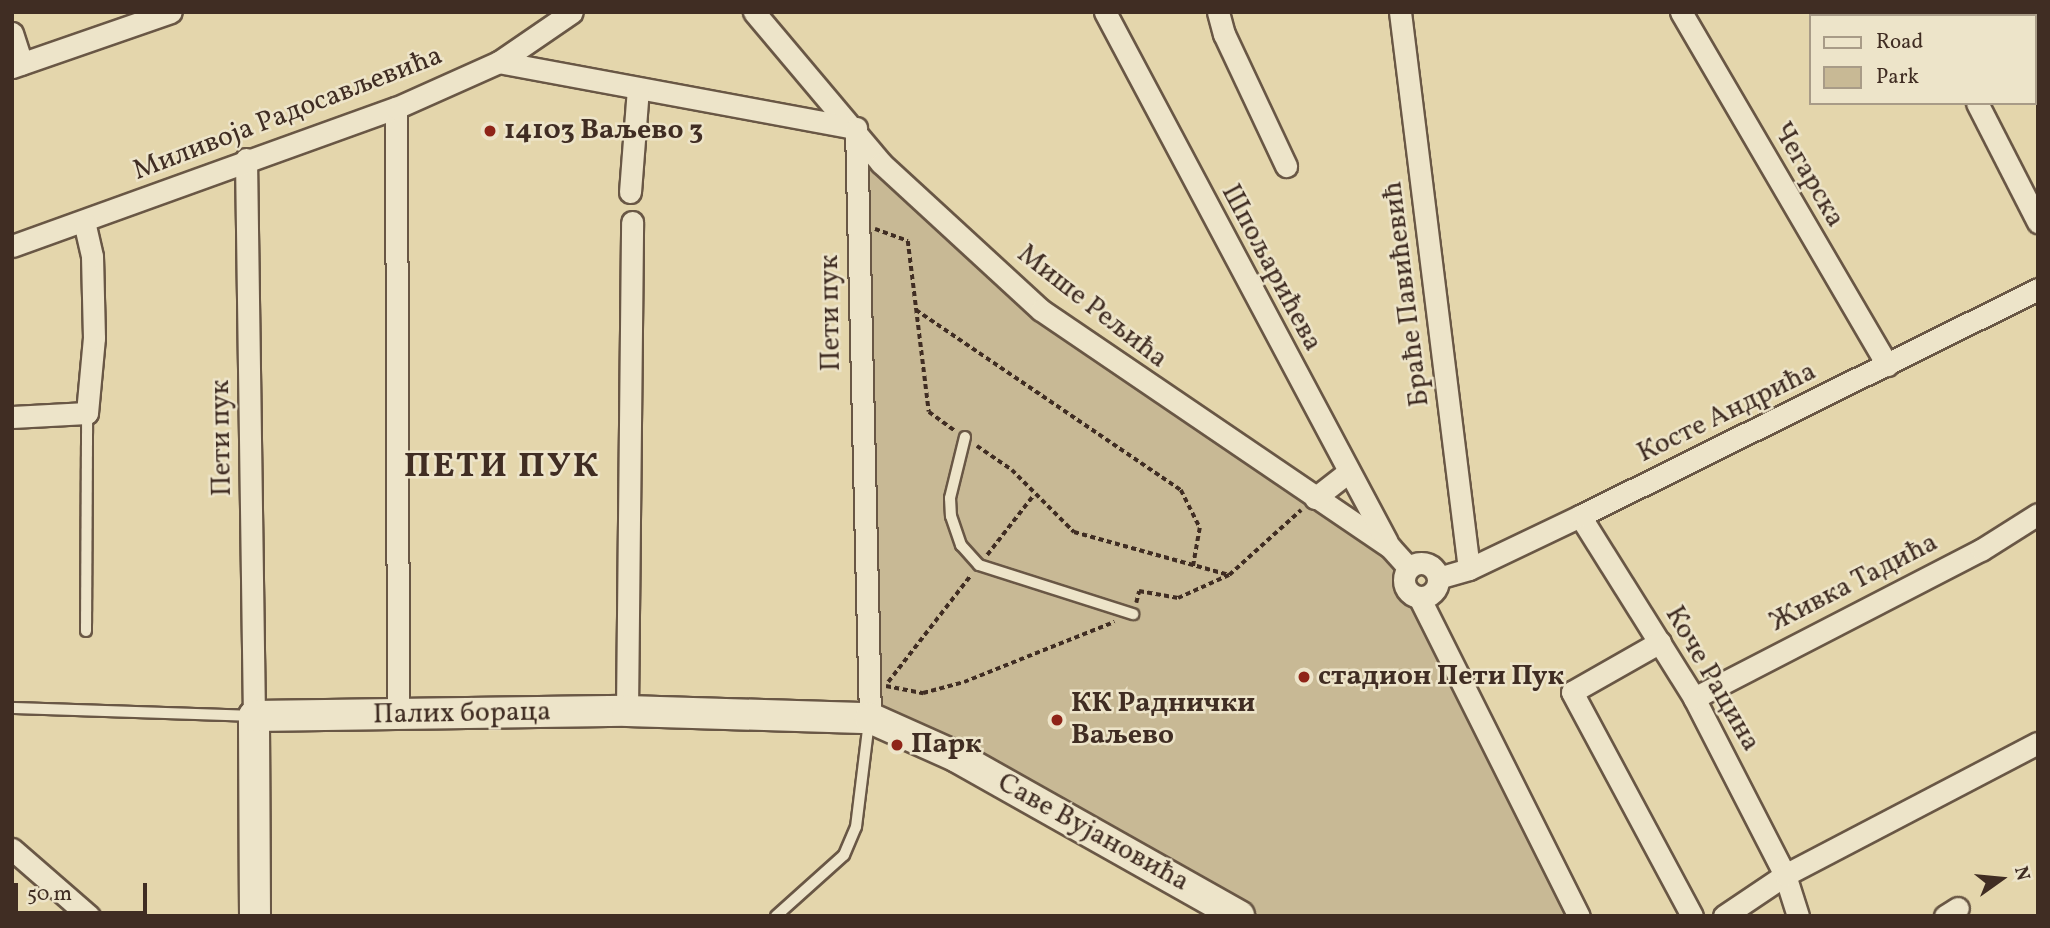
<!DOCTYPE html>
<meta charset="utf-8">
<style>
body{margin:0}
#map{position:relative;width:2050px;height:928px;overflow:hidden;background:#e4d6ac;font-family:Vollkorn,serif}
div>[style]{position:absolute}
.green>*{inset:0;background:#c8b995}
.path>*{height:3.5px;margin-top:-1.75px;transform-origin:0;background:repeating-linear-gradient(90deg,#402d23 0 5px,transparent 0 8.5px)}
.roads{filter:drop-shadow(2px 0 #695745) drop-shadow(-2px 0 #695745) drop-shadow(0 2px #695745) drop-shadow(0 -2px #695745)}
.lane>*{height:10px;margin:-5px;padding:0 5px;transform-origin:5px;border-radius:5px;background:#ede4c9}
.street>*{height:21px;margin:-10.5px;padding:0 10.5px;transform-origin:10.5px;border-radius:10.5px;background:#ede4c9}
.street>.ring{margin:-10.5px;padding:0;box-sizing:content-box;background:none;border:21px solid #ede4c9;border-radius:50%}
.secondary>*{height:30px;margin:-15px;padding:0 15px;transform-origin:15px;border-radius:15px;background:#ede4c9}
.dots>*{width:19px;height:19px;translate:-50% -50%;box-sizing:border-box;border:4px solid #ede4c9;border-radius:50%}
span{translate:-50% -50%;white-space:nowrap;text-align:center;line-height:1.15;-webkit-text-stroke:5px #ede4c9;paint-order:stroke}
.street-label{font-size:28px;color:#402d23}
.poi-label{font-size:28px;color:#402d23;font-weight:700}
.left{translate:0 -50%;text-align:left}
.district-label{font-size:35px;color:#402d23;font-weight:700;letter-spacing:2px}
.frame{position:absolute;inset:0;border:14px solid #402d23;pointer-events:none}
.legend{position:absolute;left:1809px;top:14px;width:228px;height:91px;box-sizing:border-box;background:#ede4c9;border:2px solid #a89b87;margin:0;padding:9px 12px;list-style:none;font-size:21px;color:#402d23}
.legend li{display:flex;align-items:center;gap:14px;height:35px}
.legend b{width:35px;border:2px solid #a89b87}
.north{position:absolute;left:1966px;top:844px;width:70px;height:70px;-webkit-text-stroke:5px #ede4c9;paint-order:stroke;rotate:75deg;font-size:19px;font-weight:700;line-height:28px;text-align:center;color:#402d23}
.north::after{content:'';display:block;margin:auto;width:24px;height:32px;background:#402d23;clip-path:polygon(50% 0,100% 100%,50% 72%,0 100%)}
.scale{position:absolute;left:14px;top:883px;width:133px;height:32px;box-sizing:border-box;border:4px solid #402d23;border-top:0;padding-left:9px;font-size:21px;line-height:24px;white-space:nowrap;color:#402d23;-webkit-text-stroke:5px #ede4c9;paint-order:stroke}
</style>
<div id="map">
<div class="green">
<div style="clip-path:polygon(856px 129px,1041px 310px,1409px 568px,1406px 588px,1579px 916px,1239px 916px,870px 718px)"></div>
</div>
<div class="path">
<div style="left:875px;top:229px;width:35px;rotate:20deg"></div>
<div style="left:908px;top:241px;width:172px;rotate:83deg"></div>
<div style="left:929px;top:412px;width:31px;rotate:36deg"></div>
<div style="left:916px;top:310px;width:320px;rotate:34.2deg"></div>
<div style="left:1181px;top:490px;width:42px;rotate:63.4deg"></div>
<div style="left:1200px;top:528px;width:39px;rotate:100deg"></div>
<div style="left:977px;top:446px;width:42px;rotate:34.4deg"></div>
<div style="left:1012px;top:470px;width:88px;rotate:45deg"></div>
<div style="left:1074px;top:532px;width:161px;rotate:15.5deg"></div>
<div style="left:1229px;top:575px;width:97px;rotate:-42.1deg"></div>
<div style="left:987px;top:555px;width:75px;rotate:-52.1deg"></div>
<div style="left:1136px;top:603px;width:12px;rotate:-76deg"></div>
<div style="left:1139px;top:591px;width:40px;rotate:10deg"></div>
<div style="left:1178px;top:598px;width:56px;rotate:-24.3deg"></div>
<div style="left:888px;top:682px;width:135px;rotate:-52.2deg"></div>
<div style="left:886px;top:686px;width:38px;rotate:11deg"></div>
<div style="left:923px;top:693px;width:42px;rotate:-15deg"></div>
<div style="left:964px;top:682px;width:162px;rotate:-21.8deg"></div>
</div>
<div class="roads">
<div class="lane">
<div style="left:965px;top:437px;width:63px;rotate:103.8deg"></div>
<div style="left:950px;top:498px;width:18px;rotate:87deg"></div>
<div style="left:951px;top:516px;width:31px;rotate:71deg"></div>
<div style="left:961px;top:545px;width:27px;rotate:48deg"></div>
<div style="left:979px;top:565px;width:162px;rotate:17.7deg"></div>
<div style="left:86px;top:631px;width:218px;rotate:-89.7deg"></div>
<div style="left:12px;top:708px;width:239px;rotate:1.9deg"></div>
<div style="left:776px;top:916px;width:91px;rotate:-41.9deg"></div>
<div style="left:844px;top:855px;width:30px;rotate:-67deg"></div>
<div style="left:856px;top:827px;width:107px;rotate:-83deg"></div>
</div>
<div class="street">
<div style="left:754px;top:12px;width:197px;rotate:49.9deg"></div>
<div style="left:881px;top:163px;width:217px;rotate:42.6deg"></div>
<div style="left:1041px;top:310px;width:422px;rotate:34.2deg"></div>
<div style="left:1390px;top:547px;width:28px;rotate:48deg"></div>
<div style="left:1105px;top:12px;width:600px;rotate:61.98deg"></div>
<div style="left:1218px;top:12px;width:23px;rotate:75deg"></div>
<div style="left:1224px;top:34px;width:146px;rotate:64.8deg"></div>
<div style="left:1400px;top:12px;width:561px;rotate:82.94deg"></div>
<div style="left:1681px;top:12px;width:409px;rotate:59.7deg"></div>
<div style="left:1900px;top:12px;width:6px;rotate:45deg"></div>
<div style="left:12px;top:33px;width:32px;rotate:72deg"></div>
<div style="left:499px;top:62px;width:363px;rotate:10.5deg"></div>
<div style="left:12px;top:67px;width:168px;rotate:-19.1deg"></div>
<div style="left:1977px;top:103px;width:134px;rotate:62.9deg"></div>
<div style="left:396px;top:108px;width:607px;rotate:89.81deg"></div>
<div style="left:856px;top:128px;width:590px;rotate:88.64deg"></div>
<div style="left:246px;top:159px;width:557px;rotate:89.18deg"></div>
<div style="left:630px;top:192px;width:104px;rotate:-85.6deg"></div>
<div style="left:12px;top:246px;width:408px;rotate:-19.8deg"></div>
<div style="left:396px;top:108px;width:113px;rotate:-24.1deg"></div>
<div style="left:499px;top:62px;width:88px;rotate:-34.4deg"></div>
<div style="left:12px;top:417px;width:75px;rotate:-3.1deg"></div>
<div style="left:87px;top:413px;width:75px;rotate:-84.7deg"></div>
<div style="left:94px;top:338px;width:82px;rotate:-91.4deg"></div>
<div style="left:92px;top:256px;width:36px;rotate:-103deg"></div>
<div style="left:1315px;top:498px;width:41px;rotate:-38deg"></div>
<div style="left:1580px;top:516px;width:215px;rotate:57.9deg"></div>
<div style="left:1694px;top:698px;width:199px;rotate:62.8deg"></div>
<div style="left:1785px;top:875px;width:43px;rotate:72.4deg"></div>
<div class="ring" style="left:1404px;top:563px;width:13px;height:13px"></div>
<div style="left:1438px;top:578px;width:32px;rotate:-16deg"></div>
<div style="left:1469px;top:569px;width:123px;rotate:-25.5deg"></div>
<div style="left:1580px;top:516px;width:511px;rotate:-26.36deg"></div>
<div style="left:1419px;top:597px;width:357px;rotate:63.4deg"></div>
<div style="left:1660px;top:642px;width:101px;rotate:150.4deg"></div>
<div style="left:1572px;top:692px;width:254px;rotate:61.8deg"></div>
<div style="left:1694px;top:698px;width:323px;rotate:-27.3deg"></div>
<div style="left:1981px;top:550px;width:67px;rotate:-32.3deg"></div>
<div style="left:627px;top:711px;width:489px;rotate:-89.4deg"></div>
<div style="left:12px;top:849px;width:102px;rotate:41deg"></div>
<div style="left:1724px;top:916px;width:73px;rotate:-33.9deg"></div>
<div style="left:1785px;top:875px;width:285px;rotate:-27.6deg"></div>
<div style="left:1945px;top:916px;width:15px;rotate:-32deg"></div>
</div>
<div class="secondary">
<div style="left:255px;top:916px;width:200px;rotate:-90.3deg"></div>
<div style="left:254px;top:716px;width:373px;rotate:-0.8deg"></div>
<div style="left:627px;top:711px;width:243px;rotate:1.7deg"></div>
<div style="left:870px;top:718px;width:95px;rotate:24.1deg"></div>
<div style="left:957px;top:757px;width:324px;rotate:29.4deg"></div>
</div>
</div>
<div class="dots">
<div style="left:490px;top:131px;background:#8f2418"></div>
<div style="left:1304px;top:677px;background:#8f2418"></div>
<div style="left:1057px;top:720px;background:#8f2418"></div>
<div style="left:897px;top:745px;background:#8f2418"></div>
</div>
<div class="street-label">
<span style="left:288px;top:114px;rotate:-21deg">Миливоја Радосављевића</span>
<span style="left:1808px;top:175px;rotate:60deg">Чегарска</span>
<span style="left:1271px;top:268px;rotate:62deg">Шпољарићева</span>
<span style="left:1407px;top:294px;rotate:-97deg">Браће Павићевић</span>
<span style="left:1092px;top:307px;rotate:38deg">Мише Рељића</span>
<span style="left:831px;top:313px;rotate:-91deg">Пети пук</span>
<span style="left:1727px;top:413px;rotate:-26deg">Косте Андрића</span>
<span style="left:222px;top:438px;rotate:-91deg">Пети пук</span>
<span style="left:1854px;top:583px;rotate:-27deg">Живка Тадића</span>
<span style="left:1712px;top:679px;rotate:60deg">Коче Рацина</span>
<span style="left:462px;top:714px;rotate:-1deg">Палих бораца</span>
<span style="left:1093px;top:833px;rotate:29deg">Саве Вујановића</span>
</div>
<div class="poi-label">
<span class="left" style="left:504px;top:131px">14103 Ваљево 3</span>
<span class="left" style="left:1318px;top:677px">стадион Пети Пук</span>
<span class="left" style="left:1071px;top:720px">КК Раднички<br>Ваљево</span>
<span class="left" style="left:911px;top:745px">Парк</span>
</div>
<div class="district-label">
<span style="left:502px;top:467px">ПЕТИ ПУК</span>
</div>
<div class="frame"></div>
<ul class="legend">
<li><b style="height:9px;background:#ede4c9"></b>Road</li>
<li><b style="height:19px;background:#c8b995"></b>Park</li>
</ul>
<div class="north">N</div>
<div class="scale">50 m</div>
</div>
